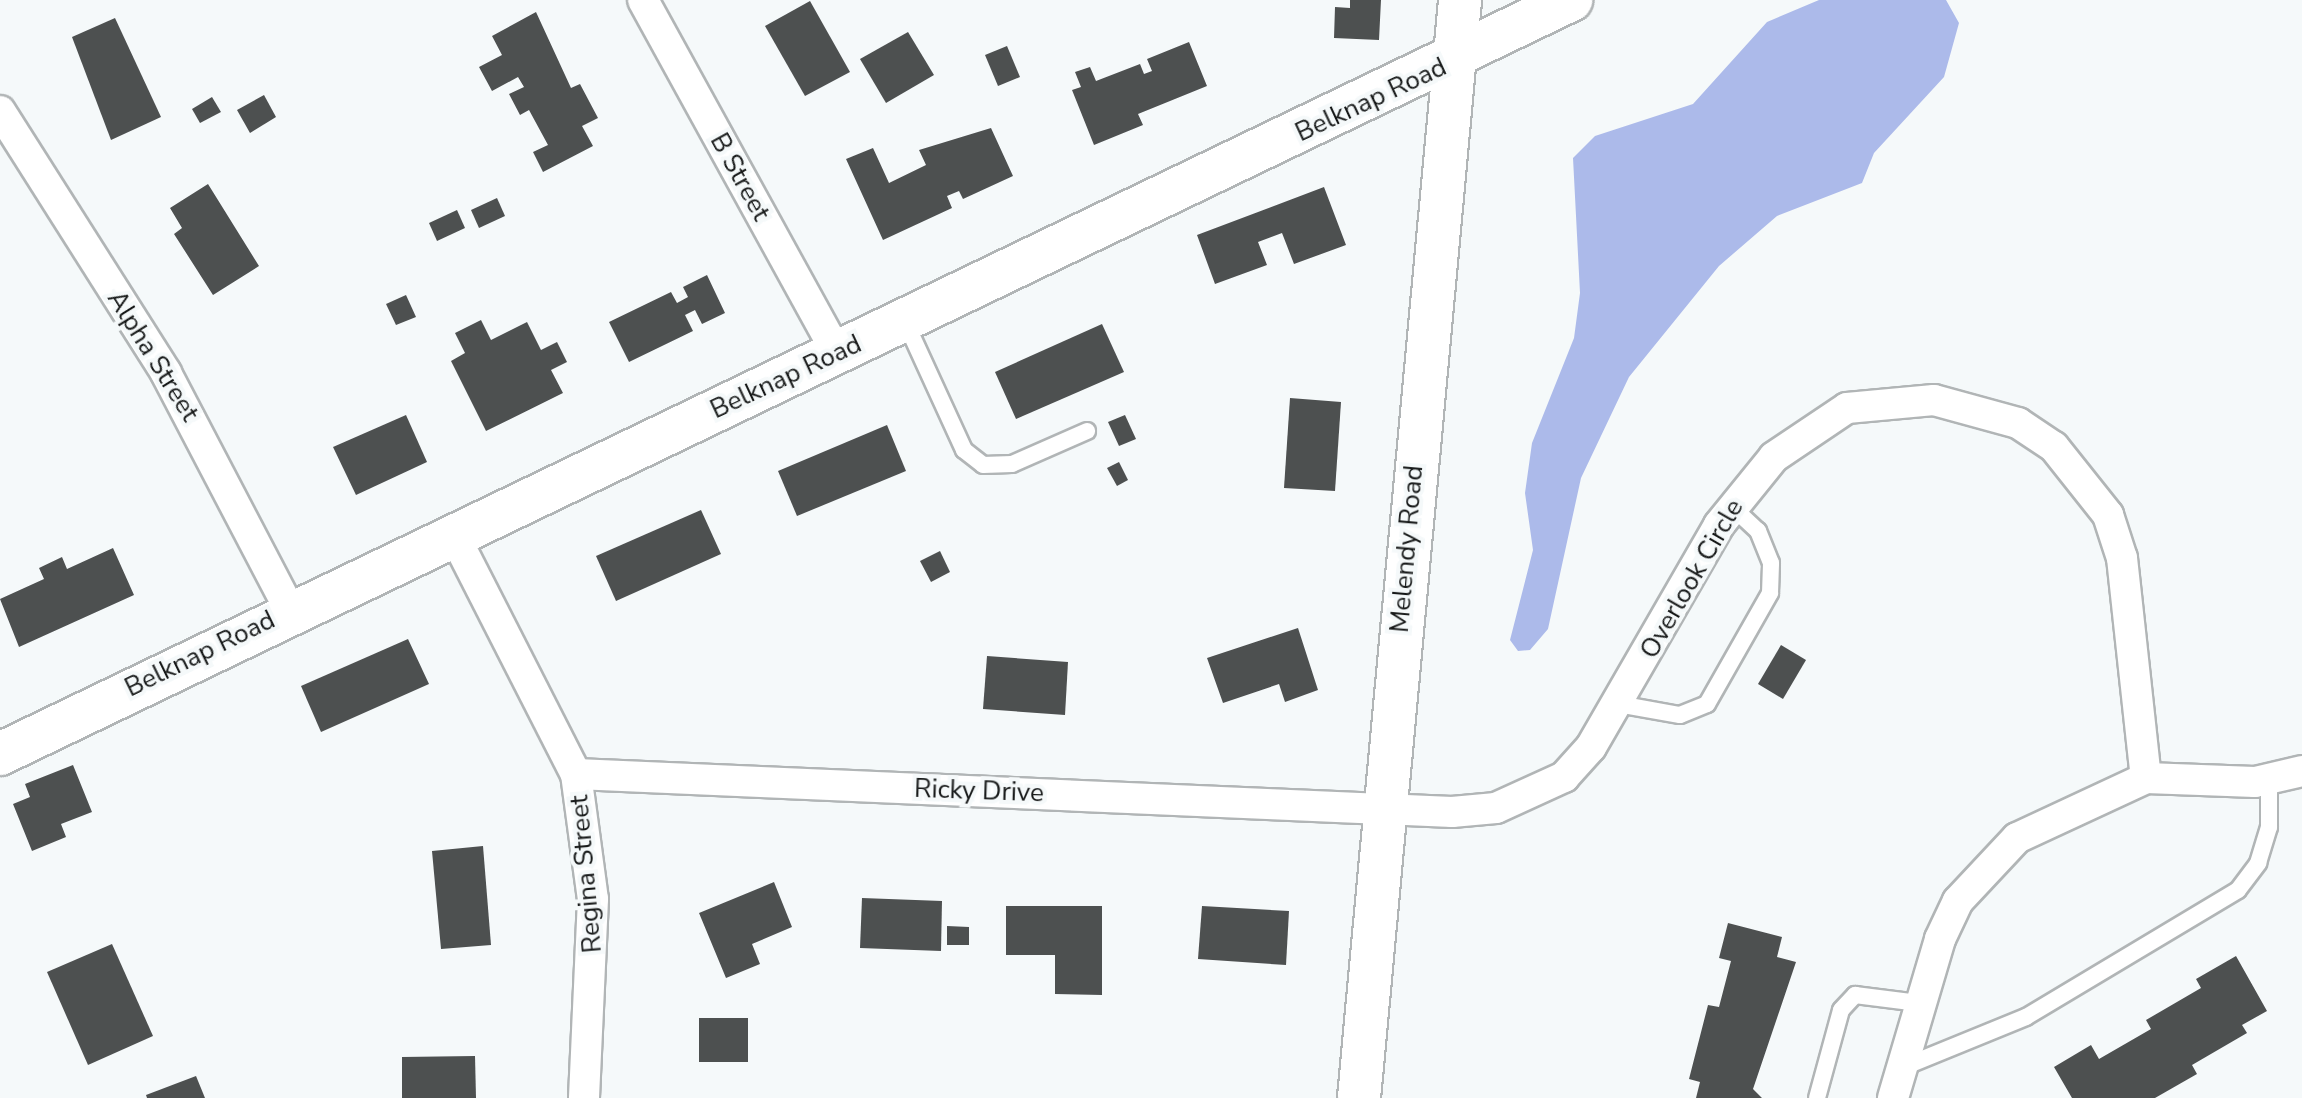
<!DOCTYPE html>
<style>
body{margin:0}
#map{position:relative;width:2302px;height:1098px;overflow:hidden;background:#f5f9fa;font-family:"Nunito Sans",sans-serif}
div>[style]{position:absolute}
.water>*{inset:0;background:#acbaea}
.building>*{inset:0;background:#4d5050}
.roads{filter:drop-shadow(2px 0 #b1b5b6) drop-shadow(-2px 0 #b1b5b6) drop-shadow(0 2px #b1b5b6) drop-shadow(0 -2px #b1b5b6)}
.lane>*{height:16px;margin:-8px;padding:0 8px;transform-origin:8px;border-radius:8px;background:#fff}
.street>*{height:30px;margin:-15px;padding:0 15px;transform-origin:15px;border-radius:15px;background:#fff}
.secondary>*{height:42px;margin:-21px;padding:0 21px;transform-origin:21px;border-radius:21px;background:#fff}
span{translate:-50% -50%;white-space:nowrap;text-align:center;line-height:1.15;-webkit-text-stroke:8px #f5f9fa;paint-order:stroke}
.street-label{font-size:26px;color:#161818}
</style>
<div id="map">
<div class="water">
<div style="clip-path:polygon(1819px 0,1946px 0,1959px 23px,1944px 77px,1874px 153px,1862px 183px,1777px 216px,1719px 266px,1629px 377px,1581px 478px,1548px 629px,1530px 650px,1518px 651px,1510px 640px,1533px 550px,1525px 493px,1532px 443px,1574px 338px,1580px 293px,1573px 158px,1595px 136px,1693px 104px,1767px 22px)"></div>
</div>
<div class="building">
<div style="clip-path:polygon(1350px 0,1381px 0,1379px 40px,1334px 38px,1335px 7px,1350px 8px)"></div>
<div style="clip-path:polygon(810px 1px,850px 72px,805px 96px,765px 26px)"></div>
<div style="clip-path:polygon(536px 12px,571px 88px,580px 84px,598px 118px,582px 126px,593px 146px,543px 172px,533px 152px,548px 145px,529px 110px,520px 115px,509px 94px,524px 87px,518px 77px,492px 91px,479px 67px,502px 55px,492px 36px)"></div>
<div style="clip-path:polygon(115px 18px,161px 117px,111px 140px,72px 37px)"></div>
<div style="clip-path:polygon(908px 32px,934px 75px,886px 103px,860px 59px)"></div>
<div style="clip-path:polygon(1189px 42px,1207px 86px,1138px 114px,1143px 125px,1094px 145px,1072px 90px,1081px 87px,1075px 72px,1090px 67px,1096px 81px,1140px 64px,1144px 74px,1152px 71px,1147px 59px)"></div>
<div style="clip-path:polygon(1007px 46px,1020px 77px,998px 86px,985px 55px)"></div>
<div style="clip-path:polygon(264px 95px,276px 117px,250px 133px,237px 110px)"></div>
<div style="clip-path:polygon(212px 97px,221px 112px,200px 123px,192px 109px)"></div>
<div style="clip-path:polygon(991px 128px,1013px 176px,963px 199px,959px 191px,947px 196px,952px 208px,883px 240px,846px 159px,873px 148px,889px 183px,926px 165px,919px 150px)"></div>
<div style="clip-path:polygon(208px 184px,259px 266px,213px 295px,174px 234px,182px 228px,170px 208px)"></div>
<div style="clip-path:polygon(1324px 187px,1346px 245px,1294px 264px,1282px 233px,1258px 242px,1267px 265px,1215px 284px,1197px 235px)"></div>
<div style="clip-path:polygon(497px 198px,505px 216px,479px 228px,471px 210px)"></div>
<div style="clip-path:polygon(457px 210px,465px 228px,437px 241px,429px 223px)"></div>
<div style="clip-path:polygon(707px 275px,725px 313px,702px 324px,695px 310px,685px 315px,693px 331px,629px 362px,609px 322px,671px 292px,677px 303px,688px 297px,683px 287px)"></div>
<div style="clip-path:polygon(406px 295px,416px 317px,396px 325px,386px 304px)"></div>
<div style="clip-path:polygon(481px 320px,491px 340px,527px 322px,541px 350px,557px 342px,567px 362px,551px 370px,563px 393px,486px 431px,451px 361px,465px 353px,455px 333px)"></div>
<div style="clip-path:polygon(1102px 324px,1124px 372px,1016px 419px,995px 372px)"></div>
<div style="clip-path:polygon(1290px 398px,1341px 402px,1335px 491px,1284px 488px)"></div>
<div style="clip-path:polygon(406px 415px,427px 462px,356px 495px,333px 447px)"></div>
<div style="clip-path:polygon(1125px 415px,1136px 439px,1119px 446px,1108px 422px)"></div>
<div style="clip-path:polygon(887px 425px,906px 471px,797px 516px,778px 471px)"></div>
<div style="clip-path:polygon(1119px 462px,1128px 480px,1117px 486px,1107px 468px)"></div>
<div style="clip-path:polygon(701px 510px,721px 554px,616px 601px,596px 556px)"></div>
<div style="clip-path:polygon(113px 548px,134px 595px,19px 647px,0 599px,44px 579px,39px 568px,62px 557px,67px 569px)"></div>
<div style="clip-path:polygon(940px 551px,950px 572px,931px 582px,920px 561px)"></div>
<div style="clip-path:polygon(1298px 628px,1318px 690px,1285px 702px,1279px 684px,1223px 703px,1207px 658px)"></div>
<div style="clip-path:polygon(408px 639px,429px 684px,321px 732px,301px 686px)"></div>
<div style="clip-path:polygon(1781px 645px,1806px 660px,1783px 699px,1758px 684px)"></div>
<div style="clip-path:polygon(987px 656px,1068px 662px,1065px 715px,983px 709px)"></div>
<div style="clip-path:polygon(73px 765px,92px 812px,61px 824px,66px 837px,32px 851px,13px 804px,30px 797px,25px 784px)"></div>
<div style="clip-path:polygon(483px 846px,491px 945px,441px 949px,432px 851px)"></div>
<div style="clip-path:polygon(774px 882px,792px 927px,752px 944px,760px 964px,726px 978px,699px 913px)"></div>
<div style="clip-path:polygon(862px 898px,942px 901px,941px 951px,860px 948px)"></div>
<div style="clip-path:polygon(1006px 906px,1102px 906px,1102px 995px,1055px 994px,1055px 955px,1006px 955px)"></div>
<div style="clip-path:polygon(1202px 906px,1289px 911px,1286px 965px,1198px 959px)"></div>
<div style="clip-path:polygon(1728px 923px,1782px 937px,1777px 957px,1796px 962px,1753px 1089px,1762px 1098px,1696px 1098px,1700px 1082px,1689px 1079px,1708px 1005px,1719px 1007px,1731px 961px,1719px 958px)"></div>
<div style="clip-path:polygon(947px 926px,969px 927px,969px 945px,947px 945px)"></div>
<div style="clip-path:polygon(112px 944px,153px 1036px,88px 1065px,47px 972px)"></div>
<div style="clip-path:polygon(2236px 956px,2267px 1011px,2242px 1025px,2247px 1033px,2192px 1065px,2197px 1074px,2155px 1098px,2072px 1098px,2054px 1067px,2091px 1045px,2099px 1059px,2151px 1029px,2146px 1020px,2201px 988px,2196px 979px)"></div>
<div style="clip-path:polygon(699px 1018px,748px 1018px,748px 1062px,699px 1062px)"></div>
<div style="clip-path:polygon(475px 1056px,476px 1098px,402px 1098px,402px 1057px)"></div>
<div style="clip-path:polygon(196px 1076px,205px 1098px,147px 1098px,146px 1095px)"></div>
</div>
<div class="roads">
<div class="lane">
<div style="left:905px;top:321px;width:142px;rotate:65.4deg"></div>
<div style="left:964px;top:450px;width:24px;rotate:38deg"></div>
<div style="left:983px;top:465px;width:29px;rotate:-2deg"></div>
<div style="left:1012px;top:464px;width:82px;rotate:-23.7deg"></div>
<div style="left:1618px;top:704px;width:63px;rotate:10.1deg"></div>
<div style="left:1680px;top:715px;width:29px;rotate:-22deg"></div>
<div style="left:1707px;top:704px;width:128px;rotate:-60.4deg"></div>
<div style="left:1770px;top:593px;width:30px;rotate:-88deg"></div>
<div style="left:1771px;top:563px;width:35px;rotate:-112deg"></div>
<div style="left:1758px;top:531px;width:35px;rotate:-137deg"></div>
<div style="left:1901px;top:1068px;width:135px;rotate:-22.2deg"></div>
<div style="left:2026px;top:1017px;width:247px;rotate:-30.9deg"></div>
<div style="left:2238px;top:890px;width:34px;rotate:-53deg"></div>
<div style="left:2258px;top:863px;width:38px;rotate:-73deg"></div>
<div style="left:2269px;top:827px;width:48px;rotate:-90deg"></div>
<div style="left:1817px;top:1098px;width:91px;rotate:-74.7deg"></div>
<div style="left:1841px;top:1010px;width:21px;rotate:-47deg"></div>
<div style="left:1855px;top:995px;width:64px;rotate:7.2deg"></div>
</div>
<div class="street">
<div style="left:643px;top:0;width:403px;rotate:61.2deg"></div>
<div style="left:0;top:111px;width:310px;rotate:57.6deg"></div>
<div style="left:166px;top:373px;width:267px;rotate:62.4deg"></div>
<div style="left:454px;top:535px;width:268px;rotate:63deg"></div>
<div style="left:576px;top:774px;width:126px;rotate:82.3deg"></div>
<div style="left:593px;top:899px;width:199px;rotate:92.6deg"></div>
<div style="left:576px;top:774px;width:877px;rotate:2.48deg"></div>
<div style="left:1452px;top:812px;width:44px;rotate:-5.2deg"></div>
<div style="left:1496px;top:808px;width:75px;rotate:-24.5deg"></div>
<div style="left:1564px;top:777px;width:40px;rotate:-48deg"></div>
<div style="left:1591px;top:747px;width:256px;rotate:-60deg"></div>
<div style="left:1719px;top:525px;width:87px;rotate:-51deg"></div>
<div style="left:1774px;top:457px;width:88px;rotate:-33.9deg"></div>
<div style="left:1847px;top:408px;width:87px;rotate:-5.3deg"></div>
<div style="left:1934px;top:400px;width:87px;rotate:15.3deg"></div>
<div style="left:2018px;top:423px;width:43px;rotate:33.7deg"></div>
<div style="left:2054px;top:447px;width:87px;rotate:51.5deg"></div>
<div style="left:2108px;top:515px;width:45px;rotate:72deg"></div>
<div style="left:2122px;top:558px;width:221px;rotate:83.8deg"></div>
<div style="left:1893px;top:1098px;width:166px;rotate:-73.5deg"></div>
<div style="left:1940px;top:939px;width:42px;rotate:-64.7deg"></div>
<div style="left:1958px;top:901px;width:86px;rotate:-46.9deg"></div>
<div style="left:2017px;top:838px;width:142px;rotate:-24.9deg"></div>
<div style="left:2146px;top:778px;width:109px;rotate:2.1deg"></div>
<div style="left:2255px;top:782px;width:48px;rotate:-13.2deg"></div>
</div>
<div class="secondary">
<div style="left:0;top:754px;width:1743px;rotate:-25.64deg"></div>
<div style="left:1359px;top:1098px;width:1103px;rotate:-84.74deg"></div>
</div>
</div>
<div class="street-label">
<span style="left:1371px;top:100px;rotate:-25deg">Belknap Road</span>
<span style="left:740px;top:177px;rotate:61deg">B Street</span>
<span style="left:153px;top:356px;rotate:58deg">Alpha Street</span>
<span style="left:786px;top:377px;rotate:-25deg">Belknap Road</span>
<span style="left:1407px;top:549px;rotate:-85deg">Melendy Road</span>
<span style="left:1692px;top:579px;rotate:-60deg">Overlook Circle</span>
<span style="left:200px;top:654px;rotate:-26deg">Belknap Road</span>
<span style="left:979px;top:791px;rotate:2deg">Ricky Drive</span>
<span style="left:586px;top:874px;rotate:-95deg">Regina Street</span>
</div>
</div>
